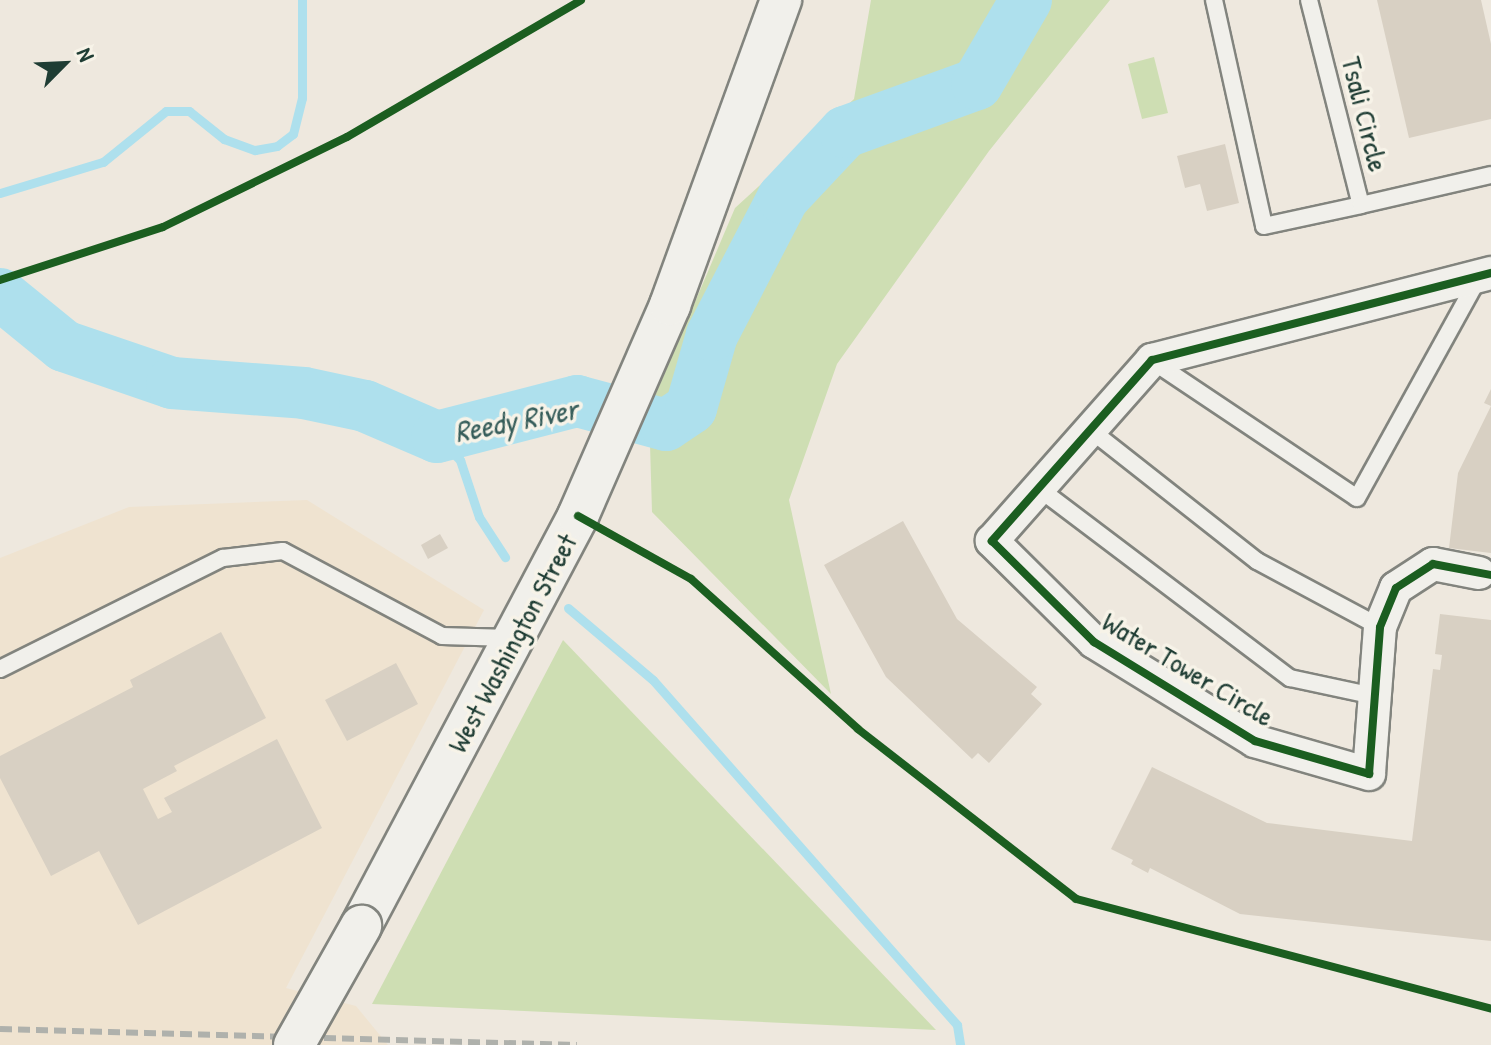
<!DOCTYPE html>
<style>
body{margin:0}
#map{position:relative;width:1491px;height:1045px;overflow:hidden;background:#eee8de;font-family:"Patrick Hand",sans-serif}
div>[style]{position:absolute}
.built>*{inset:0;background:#efe3d0}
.green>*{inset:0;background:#cedeb3}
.stream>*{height:9px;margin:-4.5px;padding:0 4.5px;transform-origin:4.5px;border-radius:4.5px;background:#aee0ed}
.river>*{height:52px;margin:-26px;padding:0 26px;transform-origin:26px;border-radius:26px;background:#aee0ed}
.building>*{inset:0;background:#d8d0c3}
.roads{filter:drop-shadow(2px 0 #82847e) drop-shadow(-2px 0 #82847e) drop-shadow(0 2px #82847e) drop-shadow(0 -2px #82847e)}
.service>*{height:16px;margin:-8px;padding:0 8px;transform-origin:8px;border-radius:8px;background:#f1f0eb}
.minor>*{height:32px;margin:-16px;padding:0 16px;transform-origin:16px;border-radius:16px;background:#f1f0eb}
.tertiary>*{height:40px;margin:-20px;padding:0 20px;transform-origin:20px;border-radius:20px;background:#f1f0eb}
.rail>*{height:6px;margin-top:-3px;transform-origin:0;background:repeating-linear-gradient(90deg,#afb1ac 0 12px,transparent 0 18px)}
.bridges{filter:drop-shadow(2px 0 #82847e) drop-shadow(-2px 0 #82847e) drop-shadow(0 2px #82847e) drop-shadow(0 -2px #82847e)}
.tertiary-bridge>*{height:40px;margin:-20px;padding:0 20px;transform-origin:20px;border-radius:20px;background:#f1f0eb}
.cycleway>*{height:8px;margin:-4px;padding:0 4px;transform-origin:4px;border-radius:4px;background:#1b5e20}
span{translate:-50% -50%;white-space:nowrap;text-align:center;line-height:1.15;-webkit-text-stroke:7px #f7f3e8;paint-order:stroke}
.street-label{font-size:28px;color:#1f3d34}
.water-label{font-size:30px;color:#365d5a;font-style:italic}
.north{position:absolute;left:24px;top:24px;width:80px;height:80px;-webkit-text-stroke:6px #f7f3e8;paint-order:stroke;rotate:66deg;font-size:22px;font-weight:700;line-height:32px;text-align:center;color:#1f3d34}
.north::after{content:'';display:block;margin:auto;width:28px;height:36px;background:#1f3d34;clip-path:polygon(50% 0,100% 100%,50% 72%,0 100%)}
</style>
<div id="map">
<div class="built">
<div style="clip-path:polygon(307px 500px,484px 610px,286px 988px,356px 1006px,388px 1045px,0 1045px,0 558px,129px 507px)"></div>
</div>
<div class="green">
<div style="clip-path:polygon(871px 0,1110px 0,989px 151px,837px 364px,789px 500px,831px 694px,652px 512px,649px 410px,735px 208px,854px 99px)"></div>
<div style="clip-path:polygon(1154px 57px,1168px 113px,1142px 119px,1128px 64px)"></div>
<div style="clip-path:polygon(563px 640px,936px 1030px,372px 1004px)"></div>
</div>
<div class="stream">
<div style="left:0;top:193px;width:108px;rotate:-16.8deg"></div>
<div style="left:103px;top:162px;width:81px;rotate:-39deg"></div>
<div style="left:166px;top:111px;width:23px"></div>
<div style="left:189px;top:111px;width:45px;rotate:38.7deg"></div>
<div style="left:224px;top:139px;width:33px;rotate:20deg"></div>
<div style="left:255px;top:150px;width:22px;rotate:-10deg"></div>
<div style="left:277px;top:146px;width:20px;rotate:-37deg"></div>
<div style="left:293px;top:134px;width:37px;rotate:-76deg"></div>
<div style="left:302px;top:98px;width:98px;rotate:-90deg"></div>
<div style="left:437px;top:437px;width:33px;rotate:45deg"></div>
<div style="left:460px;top:460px;width:60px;rotate:71.6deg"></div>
<div style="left:479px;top:517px;width:48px;rotate:57deg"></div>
<div style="left:568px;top:608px;width:111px;rotate:40.3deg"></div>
<div style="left:653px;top:680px;width:460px;rotate:48.6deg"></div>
<div style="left:957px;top:1025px;width:20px;rotate:81deg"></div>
</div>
<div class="river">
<div style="left:0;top:294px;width:82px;rotate:39.1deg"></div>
<div style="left:64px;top:346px;width:114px;rotate:18.9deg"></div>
<div style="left:172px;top:383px;width:132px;rotate:4.3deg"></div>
<div style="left:304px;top:393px;width:62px;rotate:12deg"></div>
<div style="left:365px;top:406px;width:78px;rotate:23.3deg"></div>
<div style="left:437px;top:437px;width:145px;rotate:-14.4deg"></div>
<div style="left:577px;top:401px;width:92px;rotate:15.1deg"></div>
<div style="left:666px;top:425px;width:30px;rotate:-34deg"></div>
<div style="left:691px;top:408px;width:76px;rotate:-74deg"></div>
<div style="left:712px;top:335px;width:154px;rotate:-62.6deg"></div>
<div style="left:783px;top:198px;width:91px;rotate:-46.8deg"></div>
<div style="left:845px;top:132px;width:140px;rotate:-20deg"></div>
<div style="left:977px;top:84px;width:97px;rotate:-59.7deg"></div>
</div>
<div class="building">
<div style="clip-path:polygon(1377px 0,1481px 0,1491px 44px,1491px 119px,1409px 138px)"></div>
<div style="clip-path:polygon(1225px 144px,1239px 203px,1207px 211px,1200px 184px,1185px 188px,1177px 156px)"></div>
<div style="clip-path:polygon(1491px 389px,1491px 553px,1449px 548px,1458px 473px,1491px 406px,1484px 403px)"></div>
<div style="clip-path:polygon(903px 521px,957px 619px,1037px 687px,1031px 694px,1042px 704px,989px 763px,978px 753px,972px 759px,886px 677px,824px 565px)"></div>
<div style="clip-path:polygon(440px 534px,448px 548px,428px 559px,421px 545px)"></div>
<div style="clip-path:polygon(1440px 614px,1491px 620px,1491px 941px,1240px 914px,1150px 868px,1148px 873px,1131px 864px,1133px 860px,1111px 849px,1152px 767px,1267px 823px,1412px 841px,1433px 669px,1440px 670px,1442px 655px,1435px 654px)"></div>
<div style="clip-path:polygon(221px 632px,266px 718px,174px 766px,177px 771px,143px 789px,158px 819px,172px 812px,164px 798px,277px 739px,322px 828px,138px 925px,99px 851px,51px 876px,0 778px,0 756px,133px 687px,130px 680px)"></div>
<div style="clip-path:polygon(396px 663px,418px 704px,347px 741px,325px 700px)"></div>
</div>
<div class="roads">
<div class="service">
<div style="left:1214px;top:0;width:231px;rotate:77.5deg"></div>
<div style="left:1264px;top:226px;width:99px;rotate:-12.2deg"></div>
<div style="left:1309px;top:0;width:211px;rotate:75.8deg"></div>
<div style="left:1361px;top:205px;width:133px;rotate:-13deg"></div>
<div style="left:1154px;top:362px;width:244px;rotate:33.8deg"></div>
<div style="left:1357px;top:498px;width:252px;rotate:-61.1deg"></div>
<div style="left:1088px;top:428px;width:215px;rotate:38.2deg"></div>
<div style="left:1257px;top:561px;width:140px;rotate:28.2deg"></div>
<div style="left:1037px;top:487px;width:317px;rotate:37.1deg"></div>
<div style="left:1290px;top:678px;width:86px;rotate:12.1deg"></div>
<div style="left:0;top:669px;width:249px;rotate:-26.5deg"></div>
<div style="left:223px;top:558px;width:60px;rotate:-6.7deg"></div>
<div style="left:283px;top:551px;width:180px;rotate:28.1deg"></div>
<div style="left:442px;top:636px;width:68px;rotate:1.7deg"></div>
</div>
<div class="minor">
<div style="left:1479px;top:573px;width:47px;rotate:-168.9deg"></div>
<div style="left:1433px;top:564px;width:44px;rotate:147deg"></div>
<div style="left:1396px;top:588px;width:42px;rotate:112.3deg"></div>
<div style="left:1380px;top:627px;width:147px;rotate:94.3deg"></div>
<div style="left:1369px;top:774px;width:119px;rotate:-163.9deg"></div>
<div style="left:1255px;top:741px;width:189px;rotate:-148.4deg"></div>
<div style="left:1094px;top:642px;width:144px;rotate:-135.3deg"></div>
<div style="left:992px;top:541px;width:242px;rotate:-48.5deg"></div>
<div style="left:1152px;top:360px;width:350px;rotate:-14.4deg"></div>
</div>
<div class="tertiary">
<div style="left:361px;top:926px;width:464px;rotate:-62.1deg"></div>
<div style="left:578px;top:516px;width:230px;rotate:-66.4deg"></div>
<div style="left:670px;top:305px;width:325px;rotate:-70deg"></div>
</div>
</div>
<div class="rail">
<div style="left:0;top:1029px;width:577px;rotate:1.59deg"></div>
</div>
<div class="bridges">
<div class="tertiary-bridge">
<div style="left:294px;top:1045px;width:137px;rotate:-60.6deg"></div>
</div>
</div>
<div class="cycleway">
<div style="left:1491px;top:273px;width:350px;rotate:165.6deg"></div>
<div style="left:1152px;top:360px;width:242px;rotate:131.5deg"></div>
<div style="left:992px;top:541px;width:144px;rotate:44.7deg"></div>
<div style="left:1094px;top:642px;width:189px;rotate:31.6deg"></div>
<div style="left:1255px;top:741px;width:119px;rotate:16.1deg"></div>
<div style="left:1369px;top:774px;width:147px;rotate:-85.7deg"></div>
<div style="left:1380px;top:627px;width:42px;rotate:-67.7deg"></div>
<div style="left:1396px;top:588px;width:44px;rotate:-33deg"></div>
<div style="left:1433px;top:564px;width:59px;rotate:10.7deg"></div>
<div style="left:0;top:280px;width:171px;rotate:-18deg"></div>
<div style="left:163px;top:227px;width:205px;rotate:-26.1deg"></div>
<div style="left:347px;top:137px;width:271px;rotate:-30.3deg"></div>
<div style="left:578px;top:516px;width:129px;rotate:29.1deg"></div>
<div style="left:691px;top:579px;width:224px;rotate:41.9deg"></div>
<div style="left:858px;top:729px;width:276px;rotate:37.9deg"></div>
<div style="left:1076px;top:899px;width:429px;rotate:14.8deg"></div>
</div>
<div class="street-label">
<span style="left:1365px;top:114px;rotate:76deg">Tsali Circle</span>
<span style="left:512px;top:643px;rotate:-62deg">West Washington Street</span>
<span style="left:1188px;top:669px;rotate:31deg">Water Tower Circle</span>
</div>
<div class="water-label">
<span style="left:516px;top:420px;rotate:-11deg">Reedy River</span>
</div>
<div class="north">N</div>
</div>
